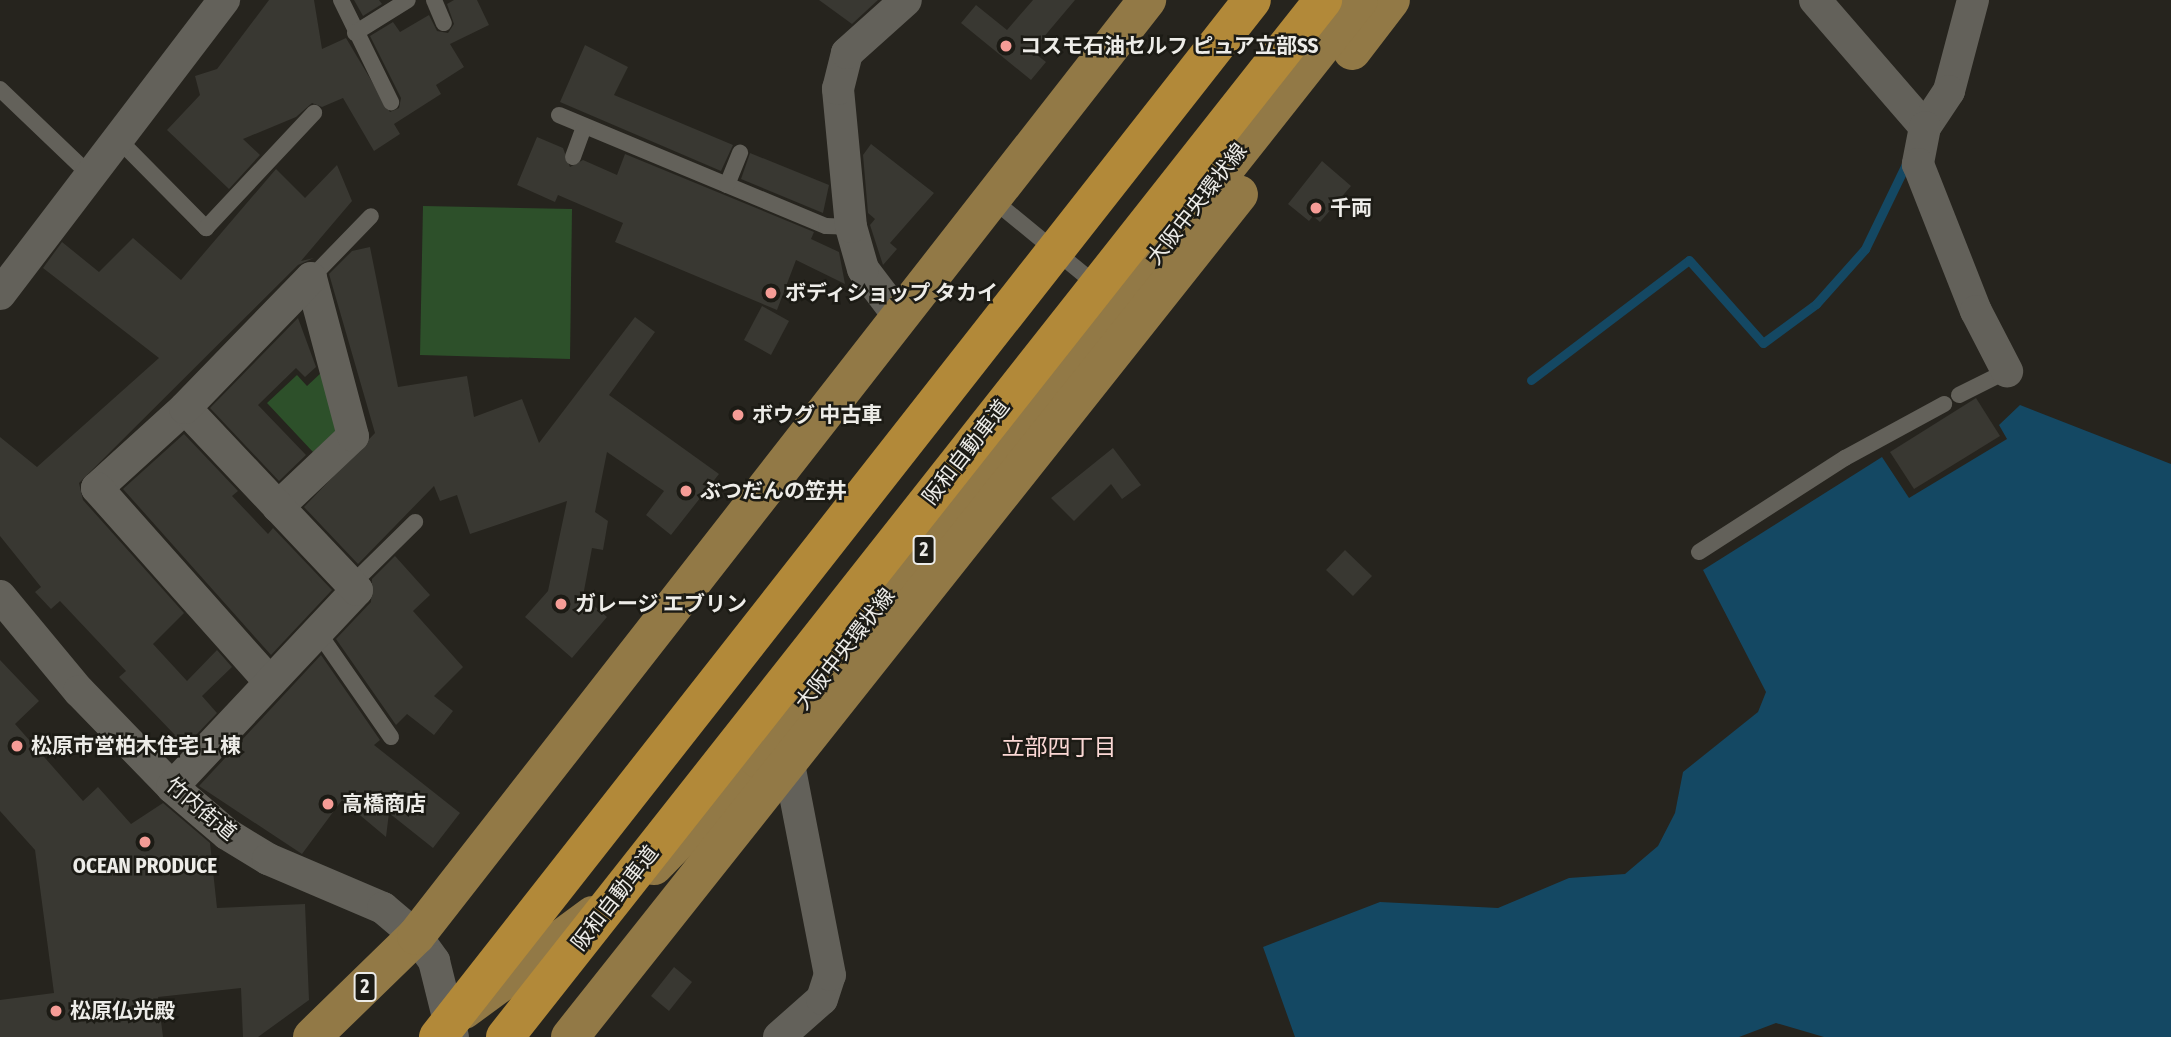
<!DOCTYPE html>
<meta charset="utf-8">
<style>
body{margin:0}
#map{position:relative;width:2171px;height:1037px;overflow:hidden;background:#26241e;font-family:"Fira Sans Condensed","Noto Sans JP",sans-serif}
div>[style]{position:absolute}
.green>*{inset:0;background:#2d502a}
.water>*{inset:0;background:#144863}
.stream>*{height:9px;margin:-4.5px;padding:0 4.5px;transform-origin:4.5px;border-radius:4.5px;background:#144863}
.building>*{inset:0;background:#393832}
.service>*{height:16px;margin:-8px;padding:0 8px;transform-origin:8px;border-radius:8px;background:#63615a}
.minor>*{height:32px;margin:-16px;padding:0 16px;transform-origin:16px;border-radius:16px;background:#63615a}
.primary>*{height:38px;margin:-19px;padding:0 19px;transform-origin:19px;border-radius:19px;background:#927946}
.motorway>*{height:38px;margin:-19px;padding:0 19px;transform-origin:19px;border-radius:19px;background:#b28939}
.dots>*{width:19px;height:19px;translate:-50% -50%;box-sizing:border-box;border:4px solid #1c1b15;border-radius:50%}
span{translate:-50% -50%;white-space:nowrap;text-align:center;line-height:1.15;-webkit-text-stroke:5px #1c1b15;paint-order:stroke}
.shield-label span{padding:2px 5px;background:#1c1b15;border:2px solid;border-radius:5px;-webkit-text-stroke-width:0}
.shield-label{font-size:19px;color:#edece8;font-weight:700}
.poi-label{font-size:21px;color:#edece8;font-weight:700}
.left{translate:0 -50%;text-align:left}
.street-label{font-size:21px;color:#edece8}
.neighbourhood-label{font-size:23px;color:#fad7d4}
</style>
<div id="map">
<div class="green">
<div style="clip-path:polygon(423px 206px,572px 209px,570px 359px,420px 355px)"></div>
<div style="clip-path:polygon(322px 372px,340px 427px,313px 452px,267px 403px,297px 375px,307px 386px)"></div>
</div>
<div class="water">
<div style="clip-path:polygon(2020px 405px,2171px 464px,2171px 1037px,1824px 1037px,1776px 1023px,1739px 1037px,1295px 1037px,1263px 947px,1380px 902px,1498px 908px,1569px 878px,1625px 874px,1658px 846px,1675px 813px,1683px 772px,1758px 712px,1766px 692px,1703px 570px,1882px 457px,1909px 498px,2007px 439px,1999px 425px)"></div>
</div>
<div class="stream">
<div style="left:1531px;top:380px;width:198px;rotate:-37.2deg"></div>
<div style="left:1689px;top:260px;width:111px;rotate:48.3deg"></div>
<div style="left:1763px;top:343px;width:66px;rotate:-36.3deg"></div>
<div style="left:1816px;top:304px;width:74px;rotate:-48.3deg"></div>
<div style="left:1865px;top:249px;width:101px;rotate:-64.2deg"></div>
</div>
<div class="building">
<div style="clip-path:polygon(269px 0,314px 0,322px 49px,346px 38px,390px 112px,399px 108px,401px 98px,370px 36px,393px 22px,400px 32px,429px 15px,437px 31px,448px 33px,454px 24px,447px 4px,454px 0,477px 0,489px 25px,450px 44px,464px 67px,436px 85px,441px 94px,394px 124px,400px 134px,374px 151px,343px 98px,322px 107px,312px 103px,296px 117px,243px 139px,260px 155px,229px 189px,167px 130px,200px 95px,195px 76px,217px 69px)"></div>
<div style="clip-path:polygon(354px 0,379px 0,382px 4px,363px 16px)"></div>
<div style="clip-path:polygon(819px 0,878px 0,852px 24px)"></div>
<div style="clip-path:polygon(1033px 0,1075px 0,1032px 51px,1046px 62px,1031px 80px,961px 23px,976px 5px,1007px 30px)"></div>
<div style="clip-path:polygon(585px 45px,628px 67px,614px 95px,733px 145px,721px 171px,560px 102px)"></div>
<div style="clip-path:polygon(537px 137px,563px 148px,570px 167px,583px 160px,617px 175px,625px 154px,814px 232px,811px 239px,839px 252px,845px 284px,796px 260px,777px 310px,615px 242px,623px 223px,558px 195px,555px 202px,517px 185px)"></div>
<div style="clip-path:polygon(871px 144px,934px 193px,890px 243px,897px 249px,883px 265px,870px 225px,875px 219px,868px 213px,863px 155px)"></div>
<div style="clip-path:polygon(750px 153px,829px 185px,823px 213px,741px 179px)"></div>
<div style="clip-path:polygon(1322px 161px,1351px 186px,1320px 222px,1313px 216px,1309px 221px,1288px 204px)"></div>
<div style="clip-path:polygon(337px 165px,352px 201px,301px 261px,314px 258px,298px 265px,79px 483px,83px 500px,184px 613px,153px 644px,187px 681px,217px 650px,232px 667px,202px 696px,217px 713px,175px 757px,164px 745px,175px 735px,119px 677px,126px 671px,60px 601px,51px 609px,35px 592px,41px 587px,0 536px,0 437px,37px 467px,159px 358px,43px 268px,62px 242px,99px 272px,133px 238px,181px 280px,276px 169px,305px 198px)"></div>
<div style="clip-path:polygon(370px 247px,398px 387px,467px 376px,474px 417px,522px 399px,539px 443px,635px 317px,655px 332px,609px 395px,719px 474px,671px 535px,646px 515px,664px 491px,607px 452px,595px 512px,608px 521px,603px 550px,592px 548px,583px 596px,607px 617px,572px 658px,525px 617px,548px 591px,567px 501px,470px 534px,457px 495px,440px 501px,434px 486px,358px 564px,304px 507px,375px 433px,329px 274px,352px 251px)"></div>
<div style="clip-path:polygon(762px 306px,789px 321px,771px 355px,744px 340px)"></div>
<div style="clip-path:polygon(298px 318px,316px 367px,305px 377px,296px 368px,258px 405px,306px 455px,279px 481px,210px 408px)"></div>
<div style="clip-path:polygon(1976px 398px,2000px 436px,1914px 489px,1890px 452px)"></div>
<div style="clip-path:polygon(184px 434px,238px 491px,232px 496px,268px 534px,273px 528px,332px 590px,271px 655px,123px 489px)"></div>
<div style="clip-path:polygon(1113px 448px,1141px 485px,1122px 499px,1111px 484px,1074px 521px,1051px 498px)"></div>
<div style="clip-path:polygon(1345px 550px,1372px 576px,1353px 596px,1326px 570px)"></div>
<div style="clip-path:polygon(395px 556px,430px 595px,413px 611px,463px 667px,434px 696px,453px 711px,434px 735px,407px 714px,396px 725px,336px 639px,371px 602px,372px 579px)"></div>
<div style="clip-path:polygon(321px 655px,380px 740px,374px 745px,460px 813px,433px 848px,389px 813px,386px 837px,342px 800px,302px 854px,199px 786px)"></div>
<div style="clip-path:polygon(0 660px,39px 701px,15px 724px,83px 801px,98px 787px,131px 824px,163px 803px,210px 843px,217px 908px,305px 904px,309px 1000px,258px 1037px,243px 1037px,241px 988px,158px 997px,163px 1037px,0 1037px,0 1000px,54px 993px,35px 850px,0 811px)"></div>
<div style="clip-path:polygon(674px 967px,692px 982px,669px 1011px,651px 996px)"></div>
</div>
<div class="service">
<div style="left:341px;top:0;width:114px;rotate:63.9deg"></div>
<div style="left:434px;top:0;width:25px;rotate:67deg"></div>
<div style="left:355px;top:33px;width:62px;rotate:-31.9deg"></div>
<div style="left:0;top:89px;width:123px;rotate:43.7deg"></div>
<div style="left:559px;top:115px;width:289px;rotate:22.6deg"></div>
<div style="left:826px;top:226px;width:25px;rotate:2deg"></div>
<div style="left:117px;top:138px;width:127px;rotate:45.3deg"></div>
<div style="left:206px;top:228px;width:158px;rotate:-46.8deg"></div>
<div style="left:573px;top:157px;width:33px;rotate:-70deg"></div>
<div style="left:727px;top:185px;width:35px;rotate:-68deg"></div>
<div style="left:992px;top:199px;width:139px;rotate:39.4deg"></div>
<div style="left:311px;top:278px;width:86px;rotate:-45.9deg"></div>
<div style="left:1959px;top:395px;width:54px;rotate:-26.6deg"></div>
<div style="left:1699px;top:552px;width:174px;rotate:-32.8deg"></div>
<div style="left:1845px;top:458px;width:113px;rotate:-28.6deg"></div>
<div style="left:351px;top:585px;width:90px;rotate:-44.5deg"></div>
<div style="left:318px;top:632px;width:128px;rotate:55.2deg"></div>
</div>
<div class="minor">
<div style="left:1815px;top:0;width:168px;rotate:49.1deg"></div>
<div style="left:1973px;top:0;width:94px;rotate:104.8deg"></div>
<div style="left:1949px;top:91px;width:43px;rotate:123.7deg"></div>
<div style="left:1925px;top:127px;width:38px;rotate:101deg"></div>
<div style="left:1918px;top:164px;width:158px;rotate:68.5deg"></div>
<div style="left:1976px;top:311px;width:68px;rotate:62.7deg"></div>
<div style="left:0;top:294px;width:370px;rotate:-52.7deg"></div>
<div style="left:897px;top:314px;width:56px;rotate:-127.1deg"></div>
<div style="left:863px;top:269px;width:44px;rotate:-105.9deg"></div>
<div style="left:851px;top:227px;width:139px;rotate:-95.4deg"></div>
<div style="left:838px;top:89px;width:37px;rotate:-76deg"></div>
<div style="left:847px;top:53px;width:79px;rotate:-41.9deg"></div>
<div style="left:185px;top:408px;width:119px;rotate:137.7deg"></div>
<div style="left:97px;top:488px;width:260px;rotate:48.3deg"></div>
<div style="left:278px;top:507px;width:103px;rotate:-43.4deg"></div>
<div style="left:353px;top:436px;width:163px;rotate:-104.9deg"></div>
<div style="left:0;top:596px;width:124px;rotate:50.3deg"></div>
<div style="left:79px;top:691px;width:134px;rotate:45.9deg"></div>
<div style="left:172px;top:787px;width:72px;rotate:40.5deg"></div>
<div style="left:227px;top:834px;width:48px;rotate:31.4deg"></div>
<div style="left:268px;top:859px;width:125px;rotate:23.1deg"></div>
<div style="left:383px;top:908px;width:43px;rotate:40.3deg"></div>
<div style="left:416px;top:936px;width:31px;rotate:54deg"></div>
<div style="left:434px;top:961px;width:78px;rotate:76deg"></div>
<div style="left:172px;top:787px;width:270px;rotate:-46.8deg"></div>
<div style="left:357px;top:590px;width:250px;rotate:-133.4deg"></div>
<div style="left:185px;top:408px;width:181px;rotate:-45.9deg"></div>
<div style="left:779px;top:1037px;width:57px;rotate:-41.5deg"></div>
<div style="left:822px;top:999px;width:25px;rotate:-72deg"></div>
<div style="left:830px;top:975px;width:215px;rotate:-101deg"></div>
</div>
<div class="primary">
<div style="left:1352px;top:51px;width:64px;rotate:-52.6deg"></div>
<div style="left:654px;top:866px;width:149px;rotate:-45.8deg"></div>
<div style="left:758px;top:759px;width:968px;rotate:-51.63deg"></div>
<div style="left:464px;top:1010px;width:160px;rotate:-36.4deg"></div>
<div style="left:312px;top:1037px;width:145px;rotate:-44.2deg"></div>
<div style="left:416px;top:936px;width:1188px;rotate:-52.01deg"></div>
<div style="left:570px;top:1037px;width:1076px;rotate:-51.56deg"></div>
</div>
<div class="motorway">
<div style="left:438px;top:1037px;width:1318px;rotate:-51.87deg"></div>
<div style="left:505px;top:1037px;width:1321px;rotate:-51.73deg"></div>
</div>
<div class="dots">
<div style="left:1006px;top:46px;background:#f59c96"></div>
<div style="left:1316px;top:208px;background:#f59c96"></div>
<div style="left:771px;top:293px;background:#f59c96"></div>
<div style="left:738px;top:415px;background:#f59c96"></div>
<div style="left:686px;top:491px;background:#f59c96"></div>
<div style="left:561px;top:604px;background:#f59c96"></div>
<div style="left:17px;top:746px;background:#f59c96"></div>
<div style="left:328px;top:804px;background:#f59c96"></div>
<div style="left:145px;top:842px;background:#f59c96"></div>
<div style="left:56px;top:1011px;background:#f59c96"></div>
</div>
<div class="shield-label">
<span style="left:924px;top:550px">2</span>
<span style="left:365px;top:987px">2</span>
</div>
<div class="poi-label">
<span class="left" style="left:1020px;top:46px">コスモ石油セルフ ピュア立部SS</span>
<span class="left" style="left:1330px;top:208px">千両</span>
<span class="left" style="left:785px;top:293px">ボディショップ タカイ</span>
<span class="left" style="left:752px;top:415px">ボウグ 中古車</span>
<span class="left" style="left:700px;top:491px">ぶつだんの笠井</span>
<span class="left" style="left:575px;top:604px">ガレージ エブリン</span>
<span class="left" style="left:31px;top:746px">松原市営柏木住宅１棟</span>
<span class="left" style="left:342px;top:804px">高橋商店</span>
<span style="left:145px;top:866px">OCEAN PRODUCE</span>
<span class="left" style="left:70px;top:1011px">松原仏光殿</span>
</div>
<div class="street-label">
<span style="left:1197px;top:204px;rotate:-52deg">大阪中央環状線</span>
<span style="left:966px;top:452px;rotate:-52deg">阪和自動車道</span>
<span style="left:845px;top:649px;rotate:-52deg">大阪中央環状線</span>
<span style="left:201px;top:809px;rotate:40deg">竹内街道</span>
<span style="left:615px;top:898px;rotate:-52deg">阪和自動車道</span>
</div>
<div class="neighbourhood-label">
<span style="left:1059px;top:747px">立部四丁目</span>
</div>
</div>
